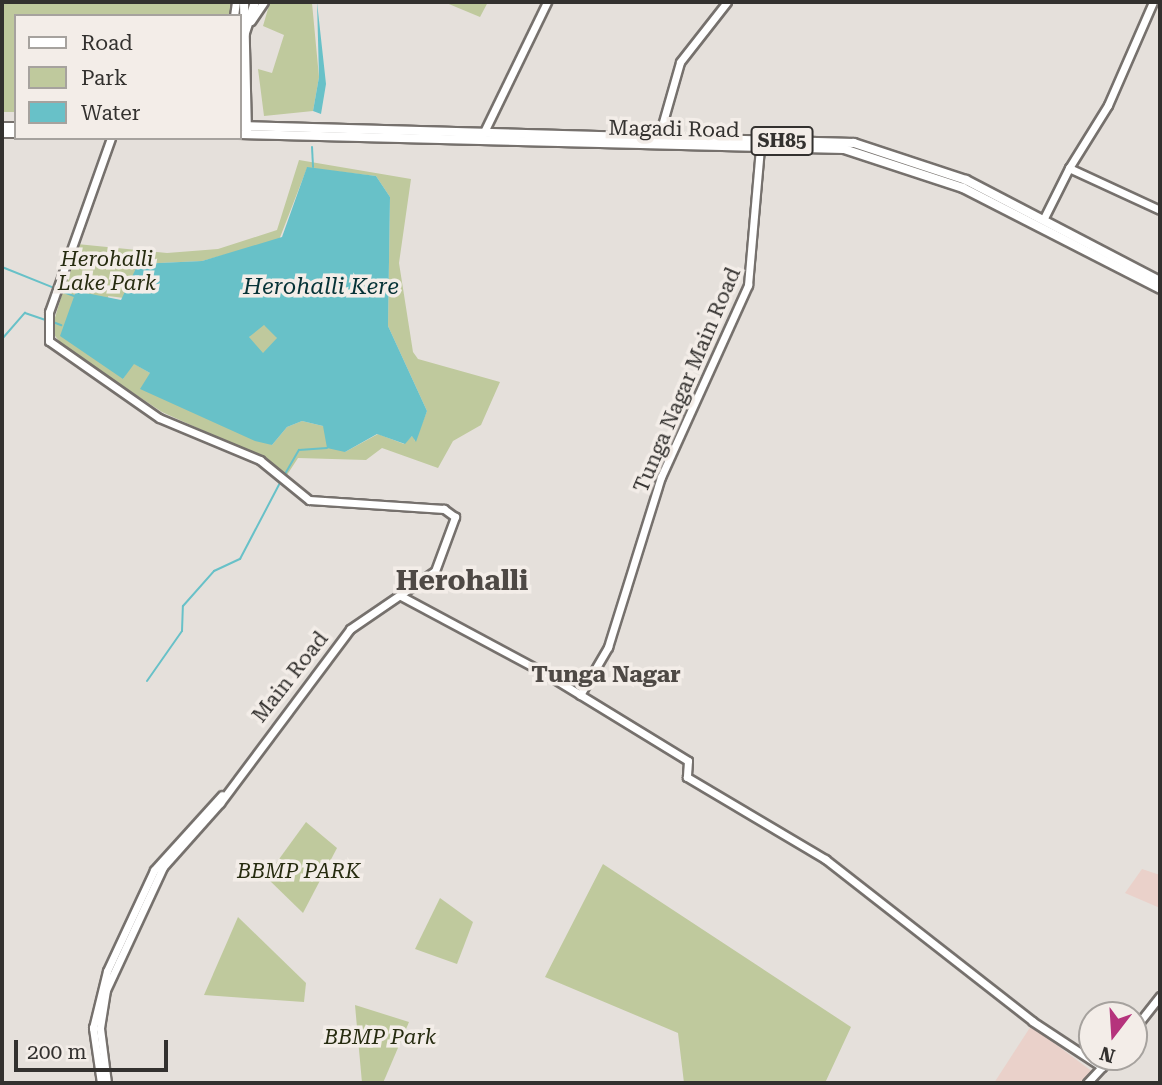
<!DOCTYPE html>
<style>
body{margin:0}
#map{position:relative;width:1162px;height:1085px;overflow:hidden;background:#e5e0db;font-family:"Roboto Serif",serif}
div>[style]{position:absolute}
.education>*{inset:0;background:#ead1ca}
.green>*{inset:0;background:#bfc99d}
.round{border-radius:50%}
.water>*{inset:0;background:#68c1c8}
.stream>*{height:2px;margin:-1px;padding:0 1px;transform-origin:1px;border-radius:1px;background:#68c1c8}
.roads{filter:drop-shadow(2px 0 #76716d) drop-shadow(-2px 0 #76716d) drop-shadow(0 2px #76716d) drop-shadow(0 -2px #76716d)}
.secondary>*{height:7px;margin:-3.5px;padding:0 3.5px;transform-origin:3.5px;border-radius:3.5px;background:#fff}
.primary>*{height:8px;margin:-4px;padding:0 4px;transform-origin:4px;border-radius:4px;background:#fff}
span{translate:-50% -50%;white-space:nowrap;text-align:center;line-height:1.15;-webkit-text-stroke:7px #f3ede8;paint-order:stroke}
.shield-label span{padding:2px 5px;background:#f3ede8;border:2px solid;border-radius:5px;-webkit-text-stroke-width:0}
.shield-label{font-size:19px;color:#33312f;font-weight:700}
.street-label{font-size:21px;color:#33312f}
.park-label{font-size:21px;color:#272c10;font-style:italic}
.water-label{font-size:23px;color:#063337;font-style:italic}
.neighbourhood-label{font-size:23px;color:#4e4945;font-weight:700}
.district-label{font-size:28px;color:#4e4945;font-weight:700}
.frame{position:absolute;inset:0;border:4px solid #33312f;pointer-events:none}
.legend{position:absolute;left:14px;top:14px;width:228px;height:126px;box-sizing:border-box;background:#f3ede8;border:2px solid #a6a29e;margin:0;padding:9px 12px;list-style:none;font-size:21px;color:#33312f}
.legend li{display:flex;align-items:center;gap:14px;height:35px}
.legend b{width:35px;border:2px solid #a6a29e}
.north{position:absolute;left:1078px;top:1001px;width:70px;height:70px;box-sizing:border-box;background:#f3ede8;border:2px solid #a6a29e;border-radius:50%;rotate:197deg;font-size:19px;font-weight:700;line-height:28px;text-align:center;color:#33312f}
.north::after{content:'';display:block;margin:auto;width:24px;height:32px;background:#b5337c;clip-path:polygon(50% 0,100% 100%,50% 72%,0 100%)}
.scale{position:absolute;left:14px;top:1040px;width:154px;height:32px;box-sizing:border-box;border:4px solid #33312f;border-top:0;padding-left:9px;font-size:21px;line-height:24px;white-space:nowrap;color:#33312f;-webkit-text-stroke:5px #f3ede8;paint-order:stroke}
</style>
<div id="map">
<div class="education">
<div style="clip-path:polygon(1142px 869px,1160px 875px,1160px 908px,1125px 893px)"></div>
<div style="clip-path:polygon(1031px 1026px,1093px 1072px,1083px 1083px,994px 1083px)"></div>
</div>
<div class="green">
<div style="clip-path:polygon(2px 2px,233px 2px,231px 16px,16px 16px,16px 112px,2px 112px)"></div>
<div style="clip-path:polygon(270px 2px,312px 3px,319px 77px,313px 111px,264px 116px,258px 69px,272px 73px,284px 35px,263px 26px)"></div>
<div style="clip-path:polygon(444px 2px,488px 2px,480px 17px)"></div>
<div style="clip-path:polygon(evenodd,299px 160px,411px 179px,399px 263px,413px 352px,418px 359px,500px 382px,481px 425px,453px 441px,438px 468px,382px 448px,366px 460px,298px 458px,285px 478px,268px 460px,162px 412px,65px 348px,51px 331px,77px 244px,167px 253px,218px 249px,277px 230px,299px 160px,307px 168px,376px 176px,390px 197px,388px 326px,427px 411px,415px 441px,413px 435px,404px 444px,378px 434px,345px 452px,323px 426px,302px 421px,287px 427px,272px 445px,133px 363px,123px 379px,108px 296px,124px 298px,138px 264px,202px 261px,279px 240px,307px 168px)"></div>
<div class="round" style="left:249px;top:325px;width:28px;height:28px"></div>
<div style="clip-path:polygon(306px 822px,337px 848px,303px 913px,266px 877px)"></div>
<div style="clip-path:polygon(603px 864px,851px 1027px,825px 1083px,684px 1083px,678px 1033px,545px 977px)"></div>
<div style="clip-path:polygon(440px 898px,473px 922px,457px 964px,415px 949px)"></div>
<div style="clip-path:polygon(238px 917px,306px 983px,304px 1002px,204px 995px)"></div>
<div style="clip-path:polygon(355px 1005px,409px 1022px,383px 1083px,362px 1083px)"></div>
</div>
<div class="water">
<div style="clip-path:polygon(317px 2px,326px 84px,321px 114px,313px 111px,319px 77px)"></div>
<div style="clip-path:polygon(evenodd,307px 167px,376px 176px,390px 197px,388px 326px,427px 411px,416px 442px,412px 436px,405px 444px,377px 434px,345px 452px,327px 448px,323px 426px,302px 421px,287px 427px,272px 445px,255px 441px,140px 389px,150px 373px,134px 364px,123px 379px,60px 336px,76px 291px,121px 300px,138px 264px,202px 261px,282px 237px,307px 167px,264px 325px,277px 338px,263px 353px,249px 337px,264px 325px)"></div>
</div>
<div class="stream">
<div style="left:312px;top:147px;width:20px;rotate:87deg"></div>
<div style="left:2px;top:267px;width:54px;rotate:21.8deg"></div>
<div style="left:61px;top:291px;width:14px;rotate:21deg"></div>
<div style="left:53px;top:322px;width:9px;rotate:21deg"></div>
<div style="left:2px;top:339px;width:35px;rotate:-49deg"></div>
<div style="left:25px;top:313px;width:24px;rotate:19deg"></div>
<div style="left:285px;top:474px;width:28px;rotate:-60deg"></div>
<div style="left:299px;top:450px;width:28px;rotate:-4deg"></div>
<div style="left:147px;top:681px;width:61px;rotate:-55deg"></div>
<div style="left:182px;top:631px;width:25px;rotate:-88deg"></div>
<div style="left:183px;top:606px;width:47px;rotate:-48.5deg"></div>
<div style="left:214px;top:571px;width:29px;rotate:-25deg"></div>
<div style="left:240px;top:559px;width:90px;rotate:-62.3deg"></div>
</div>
<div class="roads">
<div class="secondary">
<div style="left:234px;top:16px;width:14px;rotate:-82deg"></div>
<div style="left:251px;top:21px;width:23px;rotate:-56deg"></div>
<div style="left:240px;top:81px;width:45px;rotate:88.7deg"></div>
<div style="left:482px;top:136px;width:149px;rotate:-64.1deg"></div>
<div style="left:657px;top:143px;width:84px;rotate:-74.1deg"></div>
<div style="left:680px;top:62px;width:76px;rotate:-51.9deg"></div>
<div style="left:1069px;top:168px;width:74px;rotate:-58.2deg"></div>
<div style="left:1108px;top:105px;width:112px;rotate:-66.4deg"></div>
<div style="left:1044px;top:218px;width:56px;rotate:-63.4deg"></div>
<div style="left:1069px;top:168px;width:100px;rotate:24.8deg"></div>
<div style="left:401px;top:596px;width:161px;rotate:28.2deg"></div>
<div style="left:543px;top:672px;width:170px;rotate:31.5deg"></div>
<div style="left:688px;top:761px;width:16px;rotate:94deg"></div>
<div style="left:687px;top:777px;width:161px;rotate:30.7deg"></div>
<div style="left:825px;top:859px;width:263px;rotate:38deg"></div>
<div style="left:1032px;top:1021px;width:84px;rotate:33.3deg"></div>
<div style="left:580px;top:695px;width:56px;rotate:-59.7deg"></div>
<div style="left:608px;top:647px;width:178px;rotate:-72.7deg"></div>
<div style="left:661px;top:477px;width:211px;rotate:-65.6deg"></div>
<div style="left:748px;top:285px;width:138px;rotate:-85deg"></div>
<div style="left:1134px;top:1029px;width:42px;rotate:-51.8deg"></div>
<div style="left:101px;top:1083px;width:56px;rotate:-98.3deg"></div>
<div style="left:93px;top:1028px;width:59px;rotate:-76.2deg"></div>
<div style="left:107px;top:971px;width:111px;rotate:-65deg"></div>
<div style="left:154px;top:870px;width:101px;rotate:-47.8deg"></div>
<div style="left:107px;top:1083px;width:55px;rotate:-97.3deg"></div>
<div style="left:100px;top:1028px;width:38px;rotate:-81deg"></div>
<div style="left:106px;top:990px;width:136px;rotate:-65.1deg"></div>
<div style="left:163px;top:867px;width:86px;rotate:-48.3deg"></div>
<div style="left:220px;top:803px;width:217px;rotate:-53.2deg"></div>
<div style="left:350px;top:629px;width:103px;rotate:-34.3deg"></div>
<div style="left:435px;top:571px;width:58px;rotate:-69.7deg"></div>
<div style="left:455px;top:517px;width:14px;rotate:-144deg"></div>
<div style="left:444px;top:509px;width:135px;rotate:-176.2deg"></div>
<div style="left:309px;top:500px;width:63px;rotate:-140.8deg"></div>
<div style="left:260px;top:460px;width:109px;rotate:-157.4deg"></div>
<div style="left:159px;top:418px;width:134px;rotate:-145deg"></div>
<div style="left:49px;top:341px;width:29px;rotate:-90deg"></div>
<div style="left:49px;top:312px;width:185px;rotate:-70.4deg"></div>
<div style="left:1087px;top:1083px;width:35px;rotate:-47deg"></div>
</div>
<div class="primary">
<div style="left:244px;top:2px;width:129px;rotate:88.7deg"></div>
<div style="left:243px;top:39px;width:39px;rotate:-72deg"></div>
<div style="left:240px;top:126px;width:614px;rotate:1.59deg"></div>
<div style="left:854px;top:143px;width:118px;rotate:18.3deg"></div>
<div style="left:966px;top:180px;width:219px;rotate:27.5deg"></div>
<div style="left:2px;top:127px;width:14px"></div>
<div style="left:2px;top:133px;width:14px"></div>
<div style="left:240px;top:134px;width:604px;rotate:1.42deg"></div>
<div style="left:844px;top:149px;width:125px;rotate:18.1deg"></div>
<div style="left:963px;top:188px;width:221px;rotate:27.1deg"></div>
</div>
</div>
<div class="shield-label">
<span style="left:782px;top:141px">SH85</span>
</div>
<div class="street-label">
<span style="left:674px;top:129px;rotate:1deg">Magadi Road</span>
<span style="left:687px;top:380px;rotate:-67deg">Tunga Nagar Main Road</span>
<span style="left:290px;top:677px;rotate:-52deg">Main Road</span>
</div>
<div class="park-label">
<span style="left:107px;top:271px">Herohalli<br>Lake Park</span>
<span style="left:299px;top:871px">BBMP PARK</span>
<span style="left:380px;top:1037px">BBMP Park</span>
</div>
<div class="water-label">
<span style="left:321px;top:287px">Herohalli Kere</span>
</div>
<div class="neighbourhood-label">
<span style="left:606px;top:675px">Tunga Nagar</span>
</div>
<div class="district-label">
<span style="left:462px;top:581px">Herohalli</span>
</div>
<div class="frame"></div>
<ul class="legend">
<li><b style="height:9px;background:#fff"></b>Road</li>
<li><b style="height:19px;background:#bfc99d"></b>Park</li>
<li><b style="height:19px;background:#68c1c8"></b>Water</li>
</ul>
<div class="north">N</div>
<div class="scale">200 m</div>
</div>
